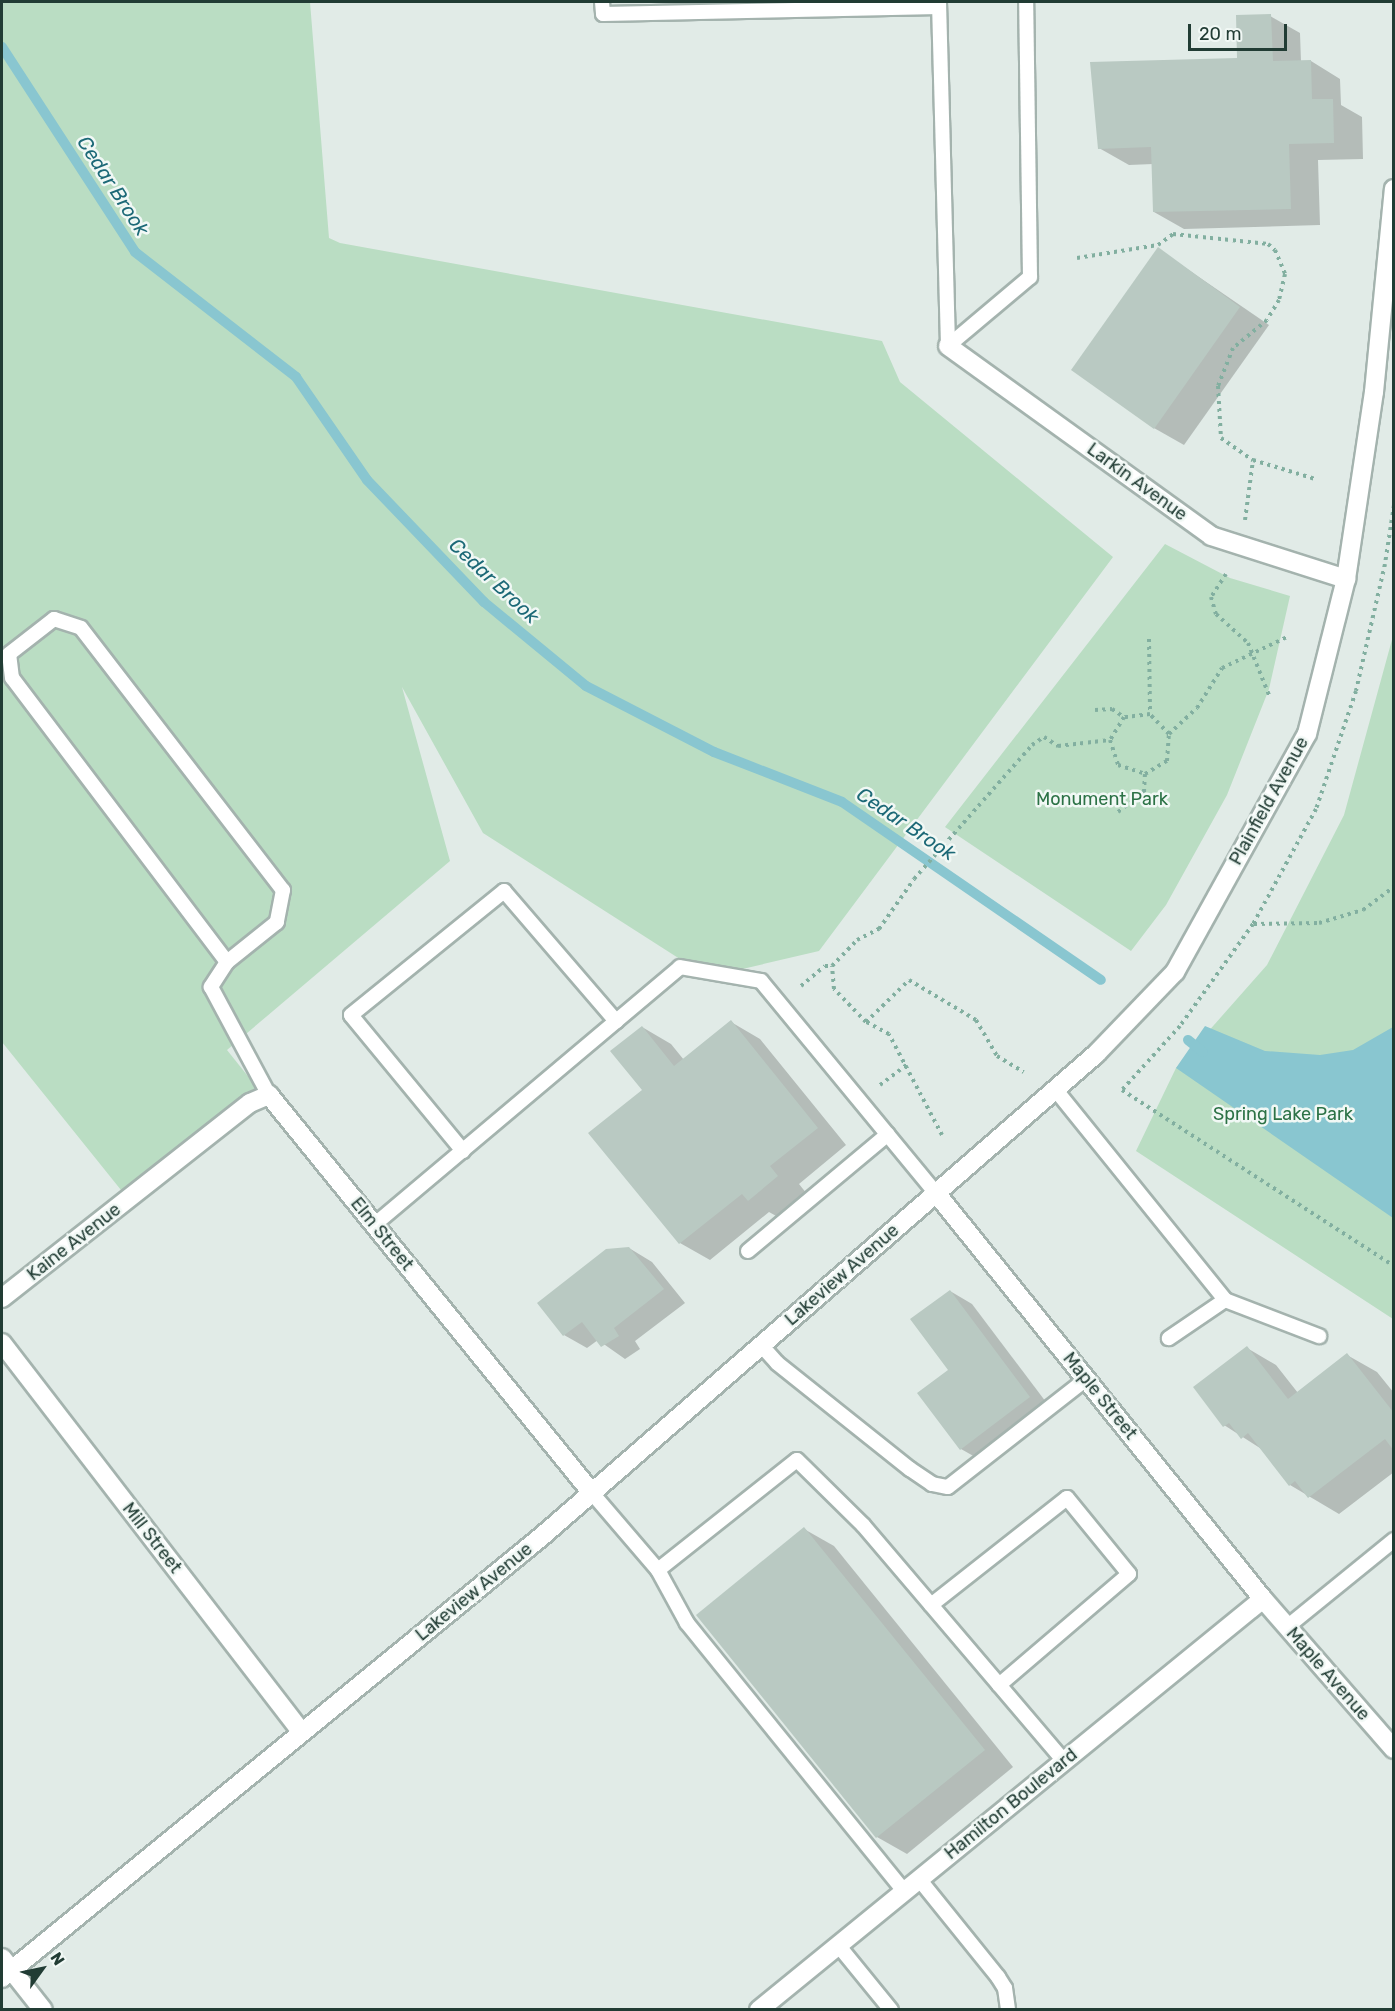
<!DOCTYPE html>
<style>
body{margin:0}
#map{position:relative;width:1395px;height:2011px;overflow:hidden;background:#e1ebe7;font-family:Rubik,sans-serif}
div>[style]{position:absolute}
.green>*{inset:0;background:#baddc3}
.water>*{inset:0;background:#89c6d0}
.shadow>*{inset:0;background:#0003}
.stream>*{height:10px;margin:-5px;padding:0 5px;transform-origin:5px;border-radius:5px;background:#89c6d0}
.building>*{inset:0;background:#b9c9c2}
.path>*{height:4px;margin-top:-2px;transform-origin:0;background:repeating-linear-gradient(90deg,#82afa0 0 3px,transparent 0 7.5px)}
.roads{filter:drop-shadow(2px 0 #a4b3ae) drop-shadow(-2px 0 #a4b3ae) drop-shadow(0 2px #a4b3ae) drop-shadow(0 -2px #a4b3ae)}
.lane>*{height:14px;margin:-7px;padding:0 7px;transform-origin:7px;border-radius:7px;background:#fff}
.street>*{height:18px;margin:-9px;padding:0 9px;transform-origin:9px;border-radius:9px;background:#fff}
.secondary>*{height:18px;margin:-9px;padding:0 9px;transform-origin:9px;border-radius:9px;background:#fff}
span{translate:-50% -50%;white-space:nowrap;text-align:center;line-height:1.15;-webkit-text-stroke:5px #f1f8f5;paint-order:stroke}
.street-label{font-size:18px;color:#213c34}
.park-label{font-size:18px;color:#2c7246}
.water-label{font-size:20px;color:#1c6977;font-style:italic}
.frame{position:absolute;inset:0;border:3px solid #213c34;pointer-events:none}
.north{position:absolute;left:12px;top:1939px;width:60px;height:60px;-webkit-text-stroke:4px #f1f8f5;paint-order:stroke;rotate:57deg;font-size:16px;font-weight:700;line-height:24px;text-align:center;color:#213c34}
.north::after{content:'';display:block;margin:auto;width:21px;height:27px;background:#213c34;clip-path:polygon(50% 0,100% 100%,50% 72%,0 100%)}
.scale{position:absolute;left:1188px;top:24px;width:99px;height:27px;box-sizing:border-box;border:3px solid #213c34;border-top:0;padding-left:8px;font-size:18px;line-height:21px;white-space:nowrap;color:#213c34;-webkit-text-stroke:4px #f1f8f5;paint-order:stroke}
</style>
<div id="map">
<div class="green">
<div style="clip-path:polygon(2px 2px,310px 2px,329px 238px,340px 243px,882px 341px,900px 382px,1113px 557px,819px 951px,708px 977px,483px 833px,402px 687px,450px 861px,227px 1050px,259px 1090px,125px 1195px,2px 1042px)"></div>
<div style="clip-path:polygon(1165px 544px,1230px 578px,1290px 596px,1269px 689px,1227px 795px,1166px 905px,1131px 951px,945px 827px)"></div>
<div style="clip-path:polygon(1393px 636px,1393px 1319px,1136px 1151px,1176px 1068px,1267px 965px,1344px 815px)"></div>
</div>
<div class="water">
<div style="clip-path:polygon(1205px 1026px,1265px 1051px,1320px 1055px,1353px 1050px,1393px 1027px,1393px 1218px,1176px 1068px)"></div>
</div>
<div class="shadow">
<div style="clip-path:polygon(1270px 16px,1300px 33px,1301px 62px,1311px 61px,1340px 79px,1341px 105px,1362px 117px,1363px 159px,1318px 160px,1320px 225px,1184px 229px,1154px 212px,1153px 164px,1129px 165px,1099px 148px,1239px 59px)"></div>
<div style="clip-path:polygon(1158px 249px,1269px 325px,1184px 445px,1154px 428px)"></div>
<div style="clip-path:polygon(731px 1022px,760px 1039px,846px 1145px,799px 1184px,807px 1194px,778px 1217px,769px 1212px,710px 1260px,680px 1243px,644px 1090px,642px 1027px,671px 1044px,684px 1060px)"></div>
<div style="clip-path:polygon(629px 1248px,652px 1262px,685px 1303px,635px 1341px,640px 1349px,625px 1359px,598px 1340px,587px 1348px,564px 1335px)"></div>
<div style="clip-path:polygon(950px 1291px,972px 1304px,1052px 1410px,984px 1462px,961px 1449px,950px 1370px)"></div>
<div style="clip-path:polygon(1247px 1348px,1276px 1365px,1298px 1393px,1347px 1355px,1377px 1372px,1394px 1393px,1394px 1472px,1339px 1514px,1290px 1485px,1263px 1450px,1224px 1425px)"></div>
<div style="clip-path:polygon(804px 1529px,834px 1546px,1013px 1767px,907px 1854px,877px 1837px)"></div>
</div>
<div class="stream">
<div style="left:2px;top:47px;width:244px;rotate:57deg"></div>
<div style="left:135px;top:252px;width:204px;rotate:37.8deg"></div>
<div style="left:296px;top:377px;width:125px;rotate:55.4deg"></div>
<div style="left:367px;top:480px;width:169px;rotate:46.2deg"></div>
<div style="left:484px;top:602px;width:132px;rotate:39.5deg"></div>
<div style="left:586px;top:686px;width:144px;rotate:27.3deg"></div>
<div style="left:714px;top:752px;width:137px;rotate:21.3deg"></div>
<div style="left:842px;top:802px;width:314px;rotate:34.5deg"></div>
<div style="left:1188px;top:1040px;width:19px;rotate:39deg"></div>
</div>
<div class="building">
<div style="clip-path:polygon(1271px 14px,1273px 61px,1311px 60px,1312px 99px,1333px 99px,1334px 143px,1289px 144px,1291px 209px,1153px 212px,1151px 147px,1098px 149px,1090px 62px,1237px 58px,1236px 15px)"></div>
<div style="clip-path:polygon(1158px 247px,1240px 307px,1154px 429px,1071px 370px)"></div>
<div style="clip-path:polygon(731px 1020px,818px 1128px,770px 1166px,778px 1176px,748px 1201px,742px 1194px,679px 1244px,588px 1133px,642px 1090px,610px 1051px,642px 1026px,674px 1066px)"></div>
<div style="clip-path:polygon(629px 1247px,664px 1289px,614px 1328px,619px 1336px,601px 1347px,582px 1322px,563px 1336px,537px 1303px,606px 1249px)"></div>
<div style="clip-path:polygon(950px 1290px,1030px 1397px,960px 1450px,917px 1393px,948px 1370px,910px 1319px)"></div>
<div style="clip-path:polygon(1247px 1346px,1288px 1399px,1347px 1353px,1394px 1413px,1394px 1451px,1385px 1439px,1308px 1498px,1295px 1481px,1289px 1486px,1248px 1433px,1241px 1439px,1229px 1423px,1223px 1427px,1193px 1387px)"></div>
<div style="clip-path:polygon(804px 1527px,985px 1750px,876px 1838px,696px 1615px)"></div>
</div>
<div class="path">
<div style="left:1077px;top:258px;width:82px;rotate:-9.1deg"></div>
<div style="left:1158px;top:245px;width:19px;rotate:-36deg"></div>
<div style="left:1173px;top:234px;width:96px;rotate:6deg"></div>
<div style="left:1268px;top:244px;width:9px;rotate:41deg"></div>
<div style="left:1275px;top:250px;width:26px;rotate:67deg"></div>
<div style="left:1285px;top:274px;width:27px;rotate:103deg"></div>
<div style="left:1279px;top:300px;width:23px;rotate:121deg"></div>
<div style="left:1267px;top:320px;width:44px;rotate:140.5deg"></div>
<div style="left:1233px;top:348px;width:41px;rotate:111.5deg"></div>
<div style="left:1218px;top:386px;width:52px;rotate:86.7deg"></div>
<div style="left:1221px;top:438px;width:39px;rotate:35deg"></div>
<div style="left:1394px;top:505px;width:60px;rotate:98.7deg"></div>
<div style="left:1385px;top:564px;width:130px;rotate:102.9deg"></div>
<div style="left:1356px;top:691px;width:125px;rotate:108.7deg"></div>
<div style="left:1316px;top:809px;width:131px;rotate:118.7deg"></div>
<div style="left:1253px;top:924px;width:125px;rotate:125.6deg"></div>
<div style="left:1180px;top:1026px;width:86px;rotate:132.2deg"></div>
<div style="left:1122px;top:1090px;width:324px;rotate:32.9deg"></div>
<div style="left:1245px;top:520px;width:61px;rotate:-82.4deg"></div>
<div style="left:1253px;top:460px;width:65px;rotate:17deg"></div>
<div style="left:1226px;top:574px;width:27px;rotate:123deg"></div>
<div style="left:1211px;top:597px;width:18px;rotate:74deg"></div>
<div style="left:1216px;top:614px;width:43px;rotate:42.2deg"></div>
<div style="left:1248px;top:643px;width:56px;rotate:68deg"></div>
<div style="left:1149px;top:639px;width:75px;rotate:89.2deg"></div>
<div style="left:1095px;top:710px;width:17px;rotate:-3deg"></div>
<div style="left:1112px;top:709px;width:14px;rotate:34deg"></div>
<div style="left:1169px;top:734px;width:28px;rotate:-134deg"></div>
<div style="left:1150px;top:714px;width:26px;rotate:173deg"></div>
<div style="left:1124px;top:717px;width:27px;rotate:121deg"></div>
<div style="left:1110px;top:740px;width:26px;rotate:72deg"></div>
<div style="left:1118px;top:765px;width:28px;rotate:18deg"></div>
<div style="left:1145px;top:774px;width:26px;rotate:-31deg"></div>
<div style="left:1167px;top:761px;width:27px;rotate:-86deg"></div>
<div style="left:1169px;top:734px;width:38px;rotate:-43deg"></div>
<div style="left:1197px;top:708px;width:47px;rotate:-58deg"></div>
<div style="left:1222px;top:668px;width:72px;rotate:-25.5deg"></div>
<div style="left:1118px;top:812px;width:33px;rotate:-38deg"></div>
<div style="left:1144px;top:792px;width:18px;rotate:-87deg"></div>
<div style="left:1254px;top:924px;width:65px;rotate:-0.9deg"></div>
<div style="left:1319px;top:923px;width:46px;rotate:-16.5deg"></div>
<div style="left:1363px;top:910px;width:39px;rotate:-37deg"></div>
<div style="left:801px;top:986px;width:31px;rotate:-40deg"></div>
<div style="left:825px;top:966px;width:7px"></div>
<div style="left:866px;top:1022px;width:60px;rotate:-44.3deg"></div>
<div style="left:909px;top:980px;width:78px;rotate:30.8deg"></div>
<div style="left:976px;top:1020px;width:42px;rotate:59.7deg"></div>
<div style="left:997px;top:1056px;width:31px;rotate:31deg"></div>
<div style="left:880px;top:1085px;width:35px;rotate:-37deg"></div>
<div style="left:942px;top:1135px;width:114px;rotate:-117.7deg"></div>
<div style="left:889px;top:1034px;width:26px;rotate:-152deg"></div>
<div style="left:866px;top:1022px;width:46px;rotate:-134.1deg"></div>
<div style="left:834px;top:989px;width:23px;rotate:-95deg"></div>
<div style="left:832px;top:966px;width:36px;rotate:-46deg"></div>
<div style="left:857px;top:940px;width:25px;rotate:-27deg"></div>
<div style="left:879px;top:929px;width:61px;rotate:-55deg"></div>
<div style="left:914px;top:879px;width:179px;rotate:-48.6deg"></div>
<div style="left:1032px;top:745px;width:14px;rotate:-34deg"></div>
<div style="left:1044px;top:737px;width:17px;rotate:33deg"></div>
<div style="left:1058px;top:746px;width:52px;rotate:-6.6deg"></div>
</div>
<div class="roads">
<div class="lane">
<div style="left:602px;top:2px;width:12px;rotate:85deg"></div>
<div style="left:603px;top:14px;width:336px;rotate:-1.2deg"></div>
<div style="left:939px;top:2px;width:344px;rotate:88.5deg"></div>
<div style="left:948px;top:346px;width:107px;rotate:-40.1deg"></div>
<div style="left:1030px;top:277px;width:275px;rotate:-90.8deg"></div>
<div style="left:227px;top:962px;width:356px;rotate:-127.1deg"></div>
<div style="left:12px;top:678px;width:24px;rotate:-97deg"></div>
<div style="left:9px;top:654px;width:57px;rotate:-37.9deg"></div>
<div style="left:54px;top:619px;width:28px;rotate:18deg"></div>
<div style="left:81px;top:628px;width:331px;rotate:52.4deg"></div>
<div style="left:283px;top:890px;width:33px;rotate:101deg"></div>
<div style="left:277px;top:922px;width:64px;rotate:141.3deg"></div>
<div style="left:227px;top:962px;width:30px;rotate:123deg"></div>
<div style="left:211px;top:987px;width:123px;rotate:61.8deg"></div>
<div style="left:1055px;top:1089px;width:271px;rotate:51.1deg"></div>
<div style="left:1225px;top:1300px;width:68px;rotate:145.8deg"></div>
<div style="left:463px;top:1151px;width:176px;rotate:-129.5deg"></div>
<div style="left:351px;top:1015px;width:197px;rotate:-39deg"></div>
<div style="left:504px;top:891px;width:172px;rotate:49.3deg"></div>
<div style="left:374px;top:1225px;width:400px;rotate:-40.1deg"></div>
<div style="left:680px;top:967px;width:82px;rotate:9.8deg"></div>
<div style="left:761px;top:981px;width:275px;rotate:50.5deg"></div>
<div style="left:748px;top:1251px;width:182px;rotate:-39.9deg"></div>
<div style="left:1225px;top:1300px;width:101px;rotate:21deg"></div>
<div style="left:761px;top:1345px;width:24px;rotate:48deg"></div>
<div style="left:777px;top:1363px;width:170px;rotate:38.6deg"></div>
<div style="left:910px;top:1469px;width:27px;rotate:34deg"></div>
<div style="left:932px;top:1484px;width:16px;rotate:11deg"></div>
<div style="left:948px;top:1487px;width:175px;rotate:-38deg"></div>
<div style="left:592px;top:1493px;width:101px;rotate:49.4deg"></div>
<div style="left:658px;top:1570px;width:177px;rotate:-38.4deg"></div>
<div style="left:797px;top:1460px;width:93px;rotate:44.6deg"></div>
<div style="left:863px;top:1525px;width:310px;rotate:49.6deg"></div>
<div style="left:658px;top:1570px;width:60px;rotate:61.3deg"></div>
<div style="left:687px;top:1623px;width:345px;rotate:51deg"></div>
<div style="left:931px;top:1605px;width:173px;rotate:-38.2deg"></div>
<div style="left:1067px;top:1498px;width:98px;rotate:50.8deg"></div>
<div style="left:1129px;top:1574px;width:171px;rotate:139.5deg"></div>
<div style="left:1287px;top:1627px;width:138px;rotate:-39.1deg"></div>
<div style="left:919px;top:1879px;width:126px;rotate:51.1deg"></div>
<div style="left:998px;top:1977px;width:13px;rotate:58deg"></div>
<div style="left:1005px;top:1988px;width:22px;rotate:82deg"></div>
<div style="left:838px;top:1945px;width:84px;rotate:50.8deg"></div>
</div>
<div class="street">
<div style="left:948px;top:346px;width:324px;rotate:35.8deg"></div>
<div style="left:1211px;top:536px;width:142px;rotate:17.7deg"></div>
<div style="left:2px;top:1298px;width:315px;rotate:-38.2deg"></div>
<div style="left:250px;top:1103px;width:21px;rotate:-23deg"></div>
<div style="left:269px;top:1095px;width:513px;rotate:50.94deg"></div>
<div style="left:2px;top:1343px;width:491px;rotate:52.4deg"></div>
<div style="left:2px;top:1958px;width:66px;rotate:51.7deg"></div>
<div style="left:759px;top:2010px;width:650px;rotate:-39.2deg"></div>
</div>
<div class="secondary">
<div style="left:936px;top:1193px;width:521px;rotate:51.15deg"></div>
<div style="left:1263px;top:1599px;width:199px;rotate:48.9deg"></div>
<div style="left:2px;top:1978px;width:696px;rotate:-39.29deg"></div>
<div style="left:541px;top:1537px;width:736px;rotate:-41.03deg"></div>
<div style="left:1096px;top:1054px;width:114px;rotate:-46.1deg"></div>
<div style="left:1175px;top:972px;width:272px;rotate:-61deg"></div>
<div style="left:1307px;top:734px;width:160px;rotate:-75.9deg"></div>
<div style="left:1346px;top:579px;width:189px;rotate:-81.5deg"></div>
<div style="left:1374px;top:392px;width:204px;rotate:-84.4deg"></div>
</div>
</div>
<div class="street-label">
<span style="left:1137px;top:482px;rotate:36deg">Larkin Avenue</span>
<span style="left:1269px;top:801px;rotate:-61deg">Plainfield Avenue</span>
<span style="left:382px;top:1234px;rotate:51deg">Elm Street</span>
<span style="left:74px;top:1242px;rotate:-38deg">Kaine Avenue</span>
<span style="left:842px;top:1275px;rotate:-41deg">Lakeview Avenue</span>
<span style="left:1100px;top:1396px;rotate:51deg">Maple Street</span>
<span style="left:152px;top:1538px;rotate:52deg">Mill Street</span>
<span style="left:474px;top:1592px;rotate:-39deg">Lakeview Avenue</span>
<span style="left:1328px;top:1674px;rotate:49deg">Maple Avenue</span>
<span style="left:1011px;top:1804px;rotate:-39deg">Hamilton Boulevard</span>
</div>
<div class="park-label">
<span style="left:1102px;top:799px">Monument Park</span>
<span style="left:1283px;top:1114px">Spring Lake Park</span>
</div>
<div class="water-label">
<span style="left:113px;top:186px;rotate:57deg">Cedar Brook</span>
<span style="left:494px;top:581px;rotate:43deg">Cedar Brook</span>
<span style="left:906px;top:824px;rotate:34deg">Cedar Brook</span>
</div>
<div class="frame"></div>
<div class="north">N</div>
<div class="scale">20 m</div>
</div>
